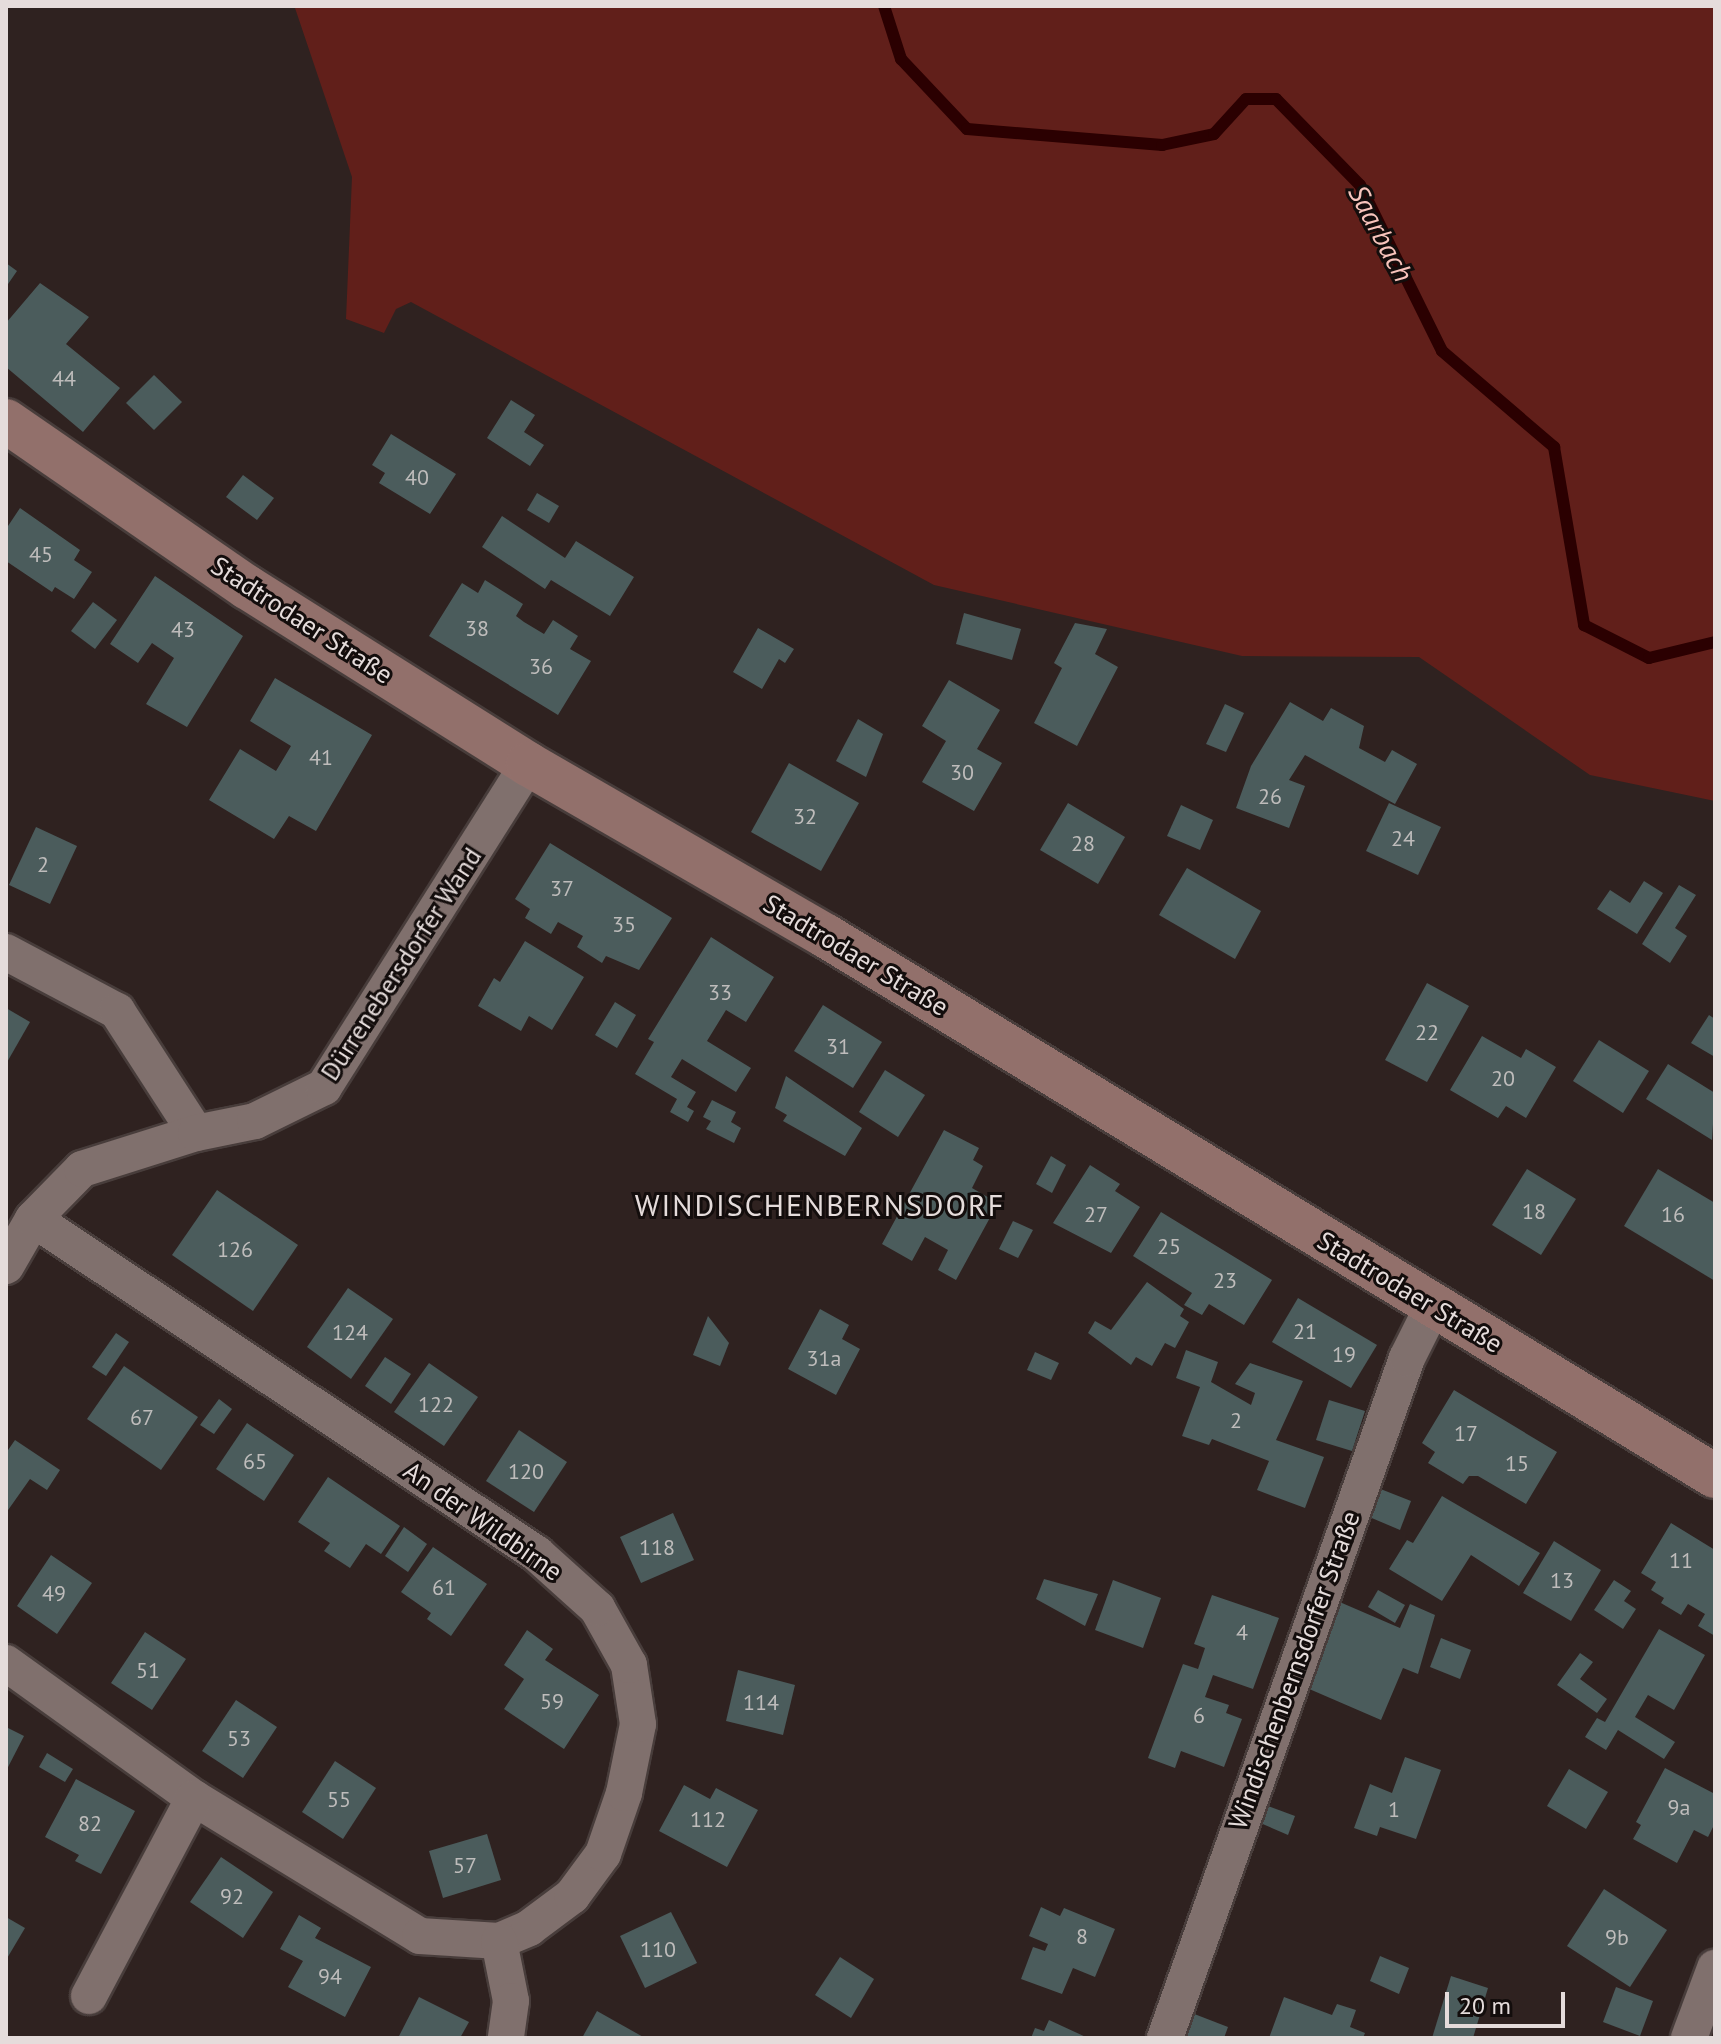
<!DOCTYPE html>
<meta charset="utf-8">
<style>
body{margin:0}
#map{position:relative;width:1721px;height:2044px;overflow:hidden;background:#2f2220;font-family:"PT Sans",sans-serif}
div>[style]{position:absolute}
.green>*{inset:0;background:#611f1a}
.stream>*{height:12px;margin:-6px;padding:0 6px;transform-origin:6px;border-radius:6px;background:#2b0001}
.building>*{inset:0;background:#4b5c5c}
.roads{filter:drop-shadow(2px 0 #483d3b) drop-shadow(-2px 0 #483d3b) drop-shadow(0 2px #483d3b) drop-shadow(0 -2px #483d3b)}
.street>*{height:36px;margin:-18px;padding:0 18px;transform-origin:18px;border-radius:18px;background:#80706d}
.secondary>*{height:44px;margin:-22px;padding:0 22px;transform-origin:22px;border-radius:22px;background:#92706b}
span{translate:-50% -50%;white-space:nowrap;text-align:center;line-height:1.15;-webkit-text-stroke:6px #130d0c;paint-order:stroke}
.number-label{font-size:22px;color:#bebcbb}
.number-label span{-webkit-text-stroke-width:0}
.street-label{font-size:26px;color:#e5dcdb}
.water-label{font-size:28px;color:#f7c3bb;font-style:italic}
.quarter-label{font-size:30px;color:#e5dcdb;letter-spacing:2px}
.frame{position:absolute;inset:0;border:8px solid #e5dcdb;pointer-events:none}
.scale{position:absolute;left:1445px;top:1992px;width:120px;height:36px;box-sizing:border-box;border:4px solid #e5dcdb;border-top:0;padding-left:10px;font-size:24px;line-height:28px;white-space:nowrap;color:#e5dcdb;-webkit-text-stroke:6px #130d0c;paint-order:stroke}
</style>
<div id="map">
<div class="green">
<div style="clip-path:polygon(1715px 6px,1715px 801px,1590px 775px,1419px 657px,1242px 656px,934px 585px,411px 302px,396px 309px,384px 333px,346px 319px,352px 177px,295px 8px)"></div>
</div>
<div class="stream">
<div style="left:884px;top:6px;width:56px;rotate:72.2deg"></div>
<div style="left:901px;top:59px;width:96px;rotate:46.7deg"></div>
<div style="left:967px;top:129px;width:196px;rotate:4.7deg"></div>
<div style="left:1162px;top:145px;width:53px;rotate:-11.9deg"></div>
<div style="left:1214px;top:134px;width:47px;rotate:-47.6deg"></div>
<div style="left:1246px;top:99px;width:30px"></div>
<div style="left:1276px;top:99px;width:120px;rotate:45.7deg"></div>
<div style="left:1360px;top:185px;width:185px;rotate:63.7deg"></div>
<div style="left:1442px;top:351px;width:148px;rotate:40.6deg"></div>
<div style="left:1554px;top:447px;width:181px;rotate:80.4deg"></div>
<div style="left:1584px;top:625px;width:73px;rotate:26.9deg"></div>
<div style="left:1649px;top:658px;width:68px;rotate:-13.6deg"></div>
</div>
<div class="building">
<div style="clip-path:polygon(6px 263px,17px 271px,6px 287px)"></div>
<div style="clip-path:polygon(40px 283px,89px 317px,66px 344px,120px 388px,83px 432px,6px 367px,6px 323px)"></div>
<div style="clip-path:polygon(154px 375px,182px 402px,154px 430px,126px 403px)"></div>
<div style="clip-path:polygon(511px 400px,535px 415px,524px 432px,544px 445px,530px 466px,487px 438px)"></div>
<div style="clip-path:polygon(391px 434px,456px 474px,430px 514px,379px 483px,385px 473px,372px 465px)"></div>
<div style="clip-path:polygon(243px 475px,274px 498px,257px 520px,226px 497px)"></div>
<div style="clip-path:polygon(537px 493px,559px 506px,549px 523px,527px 510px)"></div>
<div style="clip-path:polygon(20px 508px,80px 550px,74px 560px,92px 572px,74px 599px,55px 587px,52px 592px,6px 561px,6px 529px)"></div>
<div style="clip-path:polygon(502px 516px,565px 558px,576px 541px,634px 577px,610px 616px,551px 580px,545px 589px,482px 547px)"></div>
<div style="clip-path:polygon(155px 576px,243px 636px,187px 727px,146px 704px,174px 658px,152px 643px,138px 663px,110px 644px)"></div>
<div style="clip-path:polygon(485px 580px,523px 604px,516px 616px,524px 622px,544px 634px,553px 620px,578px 636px,570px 649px,591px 661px,558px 715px,429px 636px,462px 583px,478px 593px)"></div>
<div style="clip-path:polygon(93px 602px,117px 620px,95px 649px,71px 631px)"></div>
<div style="clip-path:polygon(964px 613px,1021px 629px,1012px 660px,956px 644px)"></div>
<div style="clip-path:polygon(1075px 623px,1107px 629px,1095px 654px,1118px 667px,1077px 746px,1034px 723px,1062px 668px,1054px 663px)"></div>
<div style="clip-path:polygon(758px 628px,794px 649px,785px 663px,779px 659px,762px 689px,733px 672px)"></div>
<div style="clip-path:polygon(275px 678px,372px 735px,316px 831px,289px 816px,274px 839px,209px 800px,240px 749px,276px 771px,291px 746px,250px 721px)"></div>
<div style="clip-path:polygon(949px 680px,1000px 710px,977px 749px,1002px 763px,974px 811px,922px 782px,946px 741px,922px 726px)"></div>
<div style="clip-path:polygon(1290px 702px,1323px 721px,1331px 708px,1364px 726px,1359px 748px,1385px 762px,1392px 750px,1417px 764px,1395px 804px,1305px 755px,1289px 780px,1305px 786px,1289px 828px,1236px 808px,1251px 766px)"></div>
<div style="clip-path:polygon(1225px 704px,1244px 713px,1226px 752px,1206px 744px)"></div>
<div style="clip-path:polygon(858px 719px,883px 734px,866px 777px,836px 761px)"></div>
<div style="clip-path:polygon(789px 763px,859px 803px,821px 871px,751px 832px)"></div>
<div style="clip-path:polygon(1068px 803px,1125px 837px,1098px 884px,1040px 850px)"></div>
<div style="clip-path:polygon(1389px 803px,1441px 827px,1418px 875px,1366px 851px)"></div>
<div style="clip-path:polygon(1181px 805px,1213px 820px,1200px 850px,1167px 836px)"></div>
<div style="clip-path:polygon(36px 827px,77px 846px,50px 904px,9px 885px)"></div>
<div style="clip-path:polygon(550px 843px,672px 918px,639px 970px,606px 956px,602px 963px,577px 947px,583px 936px,558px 922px,551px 934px,525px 918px,530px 909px,515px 899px)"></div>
<div style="clip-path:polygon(1187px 868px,1261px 911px,1235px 959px,1159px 915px)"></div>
<div style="clip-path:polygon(1644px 881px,1663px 893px,1637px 934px,1597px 909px,1610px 890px,1630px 903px)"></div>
<div style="clip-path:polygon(1679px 885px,1696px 895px,1675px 928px,1687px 936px,1670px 963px,1642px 944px)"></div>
<div style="clip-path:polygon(711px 937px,774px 977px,746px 1022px,726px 1010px,707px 1041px,751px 1068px,736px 1092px,682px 1059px,671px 1077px,696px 1092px,687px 1107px,694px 1111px,688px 1122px,670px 1112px,677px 1099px,635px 1074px,654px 1042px,648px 1039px)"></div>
<div style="clip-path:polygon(525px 941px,584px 977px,552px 1030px,529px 1016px,521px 1031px,478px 1006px,494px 978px,500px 982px)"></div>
<div style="clip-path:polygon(1427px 983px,1469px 1006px,1427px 1082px,1385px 1060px)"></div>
<div style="clip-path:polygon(615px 1002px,636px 1015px,617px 1048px,595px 1035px)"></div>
<div style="clip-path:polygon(823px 1005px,882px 1042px,853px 1088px,794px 1051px)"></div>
<div style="clip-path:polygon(6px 1008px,30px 1022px,6px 1064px)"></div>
<div style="clip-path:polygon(1709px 1015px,1715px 1019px,1715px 1057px,1691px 1043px)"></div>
<div style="clip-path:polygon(1482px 1036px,1521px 1058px,1526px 1049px,1556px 1067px,1526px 1118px,1506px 1106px,1498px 1118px,1450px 1090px)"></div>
<div style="clip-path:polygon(1599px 1040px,1649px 1071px,1623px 1113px,1573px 1081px)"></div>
<div style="clip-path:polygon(1668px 1064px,1715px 1093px,1712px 1140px,1646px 1099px)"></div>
<div style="clip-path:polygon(885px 1070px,925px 1095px,898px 1137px,859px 1112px)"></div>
<div style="clip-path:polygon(786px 1076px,862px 1128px,845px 1156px,783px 1121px,787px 1115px,775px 1108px)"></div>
<div style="clip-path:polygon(712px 1100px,736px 1112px,731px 1122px,741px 1128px,734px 1143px,706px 1129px,711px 1121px,703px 1117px)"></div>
<div style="clip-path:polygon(944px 1130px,979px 1148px,973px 1160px,983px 1166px,972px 1188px,998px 1203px,956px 1280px,938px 1270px,948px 1250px,925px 1237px,912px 1261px,882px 1244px)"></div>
<div style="clip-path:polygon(1051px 1156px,1066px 1165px,1052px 1193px,1036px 1184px)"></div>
<div style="clip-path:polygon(1090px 1165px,1120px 1184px,1115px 1191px,1140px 1207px,1111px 1253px,1053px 1223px)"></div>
<div style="clip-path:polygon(1527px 1169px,1576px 1199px,1541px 1255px,1492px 1225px)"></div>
<div style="clip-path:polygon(1658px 1169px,1715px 1203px,1715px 1281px,1624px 1226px)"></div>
<div style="clip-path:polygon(217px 1190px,298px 1245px,253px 1311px,172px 1255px)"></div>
<div style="clip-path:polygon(1161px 1212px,1272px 1280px,1244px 1325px,1209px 1304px,1202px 1315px,1184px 1305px,1192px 1293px,1133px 1256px)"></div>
<div style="clip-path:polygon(1013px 1221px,1033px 1230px,1018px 1258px,999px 1249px)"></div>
<div style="clip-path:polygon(1147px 1282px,1184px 1309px,1180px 1316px,1189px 1322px,1175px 1348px,1165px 1343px,1152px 1366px,1136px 1357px,1131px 1365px,1088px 1333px,1095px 1321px,1111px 1330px)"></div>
<div style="clip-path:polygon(348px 1288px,393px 1319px,351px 1379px,307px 1347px)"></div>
<div style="clip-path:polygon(1298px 1298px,1377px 1345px,1351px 1388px,1272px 1342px)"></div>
<div style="clip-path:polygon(820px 1309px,849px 1325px,842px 1339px,860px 1349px,836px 1395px,788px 1369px)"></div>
<div style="clip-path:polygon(708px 1316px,729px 1343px,720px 1366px,693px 1355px)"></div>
<div style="clip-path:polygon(116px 1333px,129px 1342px,106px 1376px,92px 1367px)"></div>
<div style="clip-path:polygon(1186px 1350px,1218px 1362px,1211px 1382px,1251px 1405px,1255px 1393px,1235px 1384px,1250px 1363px,1303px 1381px,1276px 1440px,1324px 1457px,1305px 1508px,1257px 1490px,1269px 1461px,1212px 1439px,1209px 1445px,1182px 1436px,1200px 1387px,1176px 1378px)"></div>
<div style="clip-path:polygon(1035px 1352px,1059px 1363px,1051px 1380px,1027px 1370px)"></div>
<div style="clip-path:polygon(385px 1357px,411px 1374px,391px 1404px,365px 1386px)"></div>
<div style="clip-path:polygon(429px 1363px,478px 1397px,444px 1446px,394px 1412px)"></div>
<div style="clip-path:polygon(124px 1366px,198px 1417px,161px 1470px,87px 1419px)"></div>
<div style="clip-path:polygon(1454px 1390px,1557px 1452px,1526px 1504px,1478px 1476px,1469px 1476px,1463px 1484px,1428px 1463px,1435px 1452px,1422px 1443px)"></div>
<div style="clip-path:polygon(219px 1399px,232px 1409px,214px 1434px,200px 1425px)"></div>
<div style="clip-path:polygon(1329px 1400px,1365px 1411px,1352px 1451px,1316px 1440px)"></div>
<div style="clip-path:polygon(247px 1423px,294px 1455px,264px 1501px,216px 1469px)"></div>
<div style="clip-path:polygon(519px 1430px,567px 1462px,534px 1512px,486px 1481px)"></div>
<div style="clip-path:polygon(15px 1440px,60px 1470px,47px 1490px,30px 1479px,6px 1513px,6px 1453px)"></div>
<div style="clip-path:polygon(328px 1477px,400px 1526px,381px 1554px,366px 1544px,350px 1568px,324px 1551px,330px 1543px,298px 1522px)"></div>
<div style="clip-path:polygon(1378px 1488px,1411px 1501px,1400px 1530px,1367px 1516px)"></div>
<div style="clip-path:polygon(1442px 1496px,1540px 1553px,1519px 1586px,1471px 1555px,1442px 1601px,1389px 1569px,1407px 1540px,1413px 1543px)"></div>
<div style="clip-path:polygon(673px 1513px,694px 1560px,641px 1583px,620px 1537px)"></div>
<div style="clip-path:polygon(1671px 1523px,1715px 1550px,1715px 1636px,1698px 1626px,1705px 1614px,1688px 1604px,1681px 1615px,1661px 1603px,1664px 1598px,1651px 1590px,1656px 1582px,1641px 1573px)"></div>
<div style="clip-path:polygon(404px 1527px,427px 1544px,408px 1572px,385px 1556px)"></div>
<div style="clip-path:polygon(1554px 1541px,1601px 1570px,1571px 1621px,1523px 1593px)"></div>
<div style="clip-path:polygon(433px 1547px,487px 1584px,451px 1636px,427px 1619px,431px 1613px,401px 1592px)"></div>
<div style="clip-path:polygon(51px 1555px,92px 1583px,57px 1634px,17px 1606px)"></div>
<div style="clip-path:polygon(1044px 1579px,1098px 1594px,1085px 1626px,1036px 1599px)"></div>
<div style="clip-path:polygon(1113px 1580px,1161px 1598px,1143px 1648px,1095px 1630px)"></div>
<div style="clip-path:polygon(1614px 1580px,1631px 1591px,1624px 1601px,1636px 1609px,1623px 1629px,1594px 1610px)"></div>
<div style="clip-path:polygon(1378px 1590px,1405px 1605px,1395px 1623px,1368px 1607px)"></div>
<div style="clip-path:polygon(1212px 1595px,1279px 1618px,1253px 1689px,1213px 1675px,1205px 1697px,1229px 1705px,1226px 1713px,1242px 1719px,1224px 1767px,1181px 1751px,1175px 1768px,1148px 1758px,1183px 1664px,1198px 1669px,1205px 1648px,1194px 1644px)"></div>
<div style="clip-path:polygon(1335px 1600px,1400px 1628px,1410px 1604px,1435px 1615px,1418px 1674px,1403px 1668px,1381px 1720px,1300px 1685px)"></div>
<div style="clip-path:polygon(1659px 1629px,1705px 1655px,1674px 1710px,1648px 1695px,1635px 1717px,1675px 1742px,1664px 1759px,1618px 1730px,1606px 1750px,1585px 1737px,1597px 1718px,1605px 1722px)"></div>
<div style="clip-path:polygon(527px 1630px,553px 1649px,545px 1660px,599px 1695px,564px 1749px,504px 1709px,524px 1679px,504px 1665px)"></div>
<div style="clip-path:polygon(145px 1632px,186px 1659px,152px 1710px,111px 1683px)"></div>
<div style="clip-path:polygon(1441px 1638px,1471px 1650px,1460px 1679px,1430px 1667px)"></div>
<div style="clip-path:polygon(1580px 1653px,1593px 1662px,1580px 1679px,1607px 1699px,1597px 1713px,1557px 1685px)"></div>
<div style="clip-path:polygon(738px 1670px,795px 1685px,783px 1735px,726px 1721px)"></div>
<div style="clip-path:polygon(236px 1700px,277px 1727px,243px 1778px,202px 1751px)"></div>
<div style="clip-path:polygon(6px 1727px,24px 1736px,6px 1771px)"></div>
<div style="clip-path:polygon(47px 1753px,73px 1769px,65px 1782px,39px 1767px)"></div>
<div style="clip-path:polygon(1405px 1757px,1441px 1770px,1416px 1839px,1380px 1827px,1377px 1836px,1354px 1828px,1370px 1784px,1392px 1793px)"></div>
<div style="clip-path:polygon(335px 1761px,376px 1788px,343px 1839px,302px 1812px)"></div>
<div style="clip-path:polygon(1665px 1768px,1715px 1794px,1715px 1823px,1708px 1837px,1694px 1830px,1677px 1863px,1633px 1839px,1641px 1825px,1636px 1822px)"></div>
<div style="clip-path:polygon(1569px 1769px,1608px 1792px,1586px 1829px,1547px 1806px)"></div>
<div style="clip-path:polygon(76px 1779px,135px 1811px,101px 1874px,75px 1861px,79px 1855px,45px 1837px)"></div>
<div style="clip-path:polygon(684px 1785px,710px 1799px,716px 1788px,758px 1810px,727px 1867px,659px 1831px)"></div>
<div style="clip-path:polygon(1265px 1805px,1295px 1816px,1288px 1835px,1258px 1822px)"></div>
<div style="clip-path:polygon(487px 1834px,501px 1880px,443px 1898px,429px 1851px)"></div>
<div style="clip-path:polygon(221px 1857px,273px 1892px,243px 1938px,190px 1902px)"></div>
<div style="clip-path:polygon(1604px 1889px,1667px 1930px,1630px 1987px,1567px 1946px)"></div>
<div style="clip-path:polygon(1041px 1907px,1060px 1916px,1064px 1908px,1115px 1929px,1095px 1977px,1073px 1968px,1062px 1994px,1021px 1979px,1033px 1947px,1045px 1951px,1048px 1944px,1029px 1936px)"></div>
<div style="clip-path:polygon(671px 1912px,697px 1963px,645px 1988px,620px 1936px)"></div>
<div style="clip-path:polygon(299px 1915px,321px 1928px,315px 1938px,371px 1967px,345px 2017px,288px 1987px,303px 1961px,280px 1949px)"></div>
<div style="clip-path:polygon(6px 1917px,25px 1928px,6px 1960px)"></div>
<div style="clip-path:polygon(1380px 1956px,1409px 1968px,1399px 1994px,1370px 1981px)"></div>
<div style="clip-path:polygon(840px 1957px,874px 1979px,851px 2018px,815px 1995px)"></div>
<div style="clip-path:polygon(1451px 1976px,1488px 1988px,1473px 2038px,1432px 2038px)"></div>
<div style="clip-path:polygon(1616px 1987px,1653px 2001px,1640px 2036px,1603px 2022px)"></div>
<div style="clip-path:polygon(419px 1997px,469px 2022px,460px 2038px,398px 2038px)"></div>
<div style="clip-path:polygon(1284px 1997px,1332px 2015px,1337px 2004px,1356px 2010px,1350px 2027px,1365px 2033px,1363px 2038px,1269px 2038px)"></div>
<div style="clip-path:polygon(1184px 2010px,1228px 2027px,1224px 2038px,1172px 2038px)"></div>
<div style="clip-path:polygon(597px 2011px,645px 2038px,582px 2038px)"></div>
<div style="clip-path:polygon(1049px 2020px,1088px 2038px,1031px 2038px,1035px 2028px,1044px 2031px)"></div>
</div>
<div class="roads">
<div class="street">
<div style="left:6px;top:952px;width:126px;rotate:28deg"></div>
<div style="left:117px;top:1011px;width:145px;rotate:57.1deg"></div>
<div style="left:6px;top:1266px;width:54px;rotate:-60.1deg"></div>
<div style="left:33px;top:1219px;width:70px;rotate:-45.6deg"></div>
<div style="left:82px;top:1169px;width:120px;rotate:-17.5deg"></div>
<div style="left:196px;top:1133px;width:60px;rotate:-11.5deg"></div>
<div style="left:255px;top:1121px;width:77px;rotate:-26.2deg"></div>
<div style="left:324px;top:1087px;width:382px;rotate:-57.7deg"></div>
<div style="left:6px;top:1663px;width:231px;rotate:35.7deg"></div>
<div style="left:194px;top:1798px;width:265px;rotate:31.4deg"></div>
<div style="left:420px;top:1936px;width:79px;rotate:3.6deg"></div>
<div style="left:499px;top:1941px;width:33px;rotate:-23deg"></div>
<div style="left:529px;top:1928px;width:54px;rotate:-36.7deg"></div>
<div style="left:572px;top:1896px;width:52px;rotate:-53.6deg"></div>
<div style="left:603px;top:1854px;width:65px;rotate:-71deg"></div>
<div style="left:624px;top:1793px;width:70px;rotate:-78.5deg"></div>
<div style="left:638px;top:1724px;width:60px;rotate:-98.7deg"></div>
<div style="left:629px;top:1665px;width:65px;rotate:-119.3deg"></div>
<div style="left:597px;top:1608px;width:81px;rotate:-138deg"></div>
<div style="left:537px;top:1554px;width:605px;rotate:-146.39deg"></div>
<div style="left:499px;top:1941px;width:61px;rotate:78.7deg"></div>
<div style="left:511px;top:2001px;width:37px;rotate:98deg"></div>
<div style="left:89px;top:1996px;width:224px;rotate:-62.1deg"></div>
<div style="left:1165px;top:2038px;width:722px;rotate:-70.41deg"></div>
<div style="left:1407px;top:1358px;width:58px;rotate:-63.4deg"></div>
<div style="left:1689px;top:2038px;width:75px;rotate:-69.6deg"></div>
</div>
<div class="secondary">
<div style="left:6px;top:421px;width:293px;rotate:34.6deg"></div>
<div style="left:247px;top:587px;width:332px;rotate:32.2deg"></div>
<div style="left:528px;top:764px;width:344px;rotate:30deg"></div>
<div style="left:826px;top:936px;width:1040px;rotate:31.28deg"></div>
</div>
</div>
<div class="number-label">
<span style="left:64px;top:379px">44</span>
<span style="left:417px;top:478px">40</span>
<span style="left:41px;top:555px">45</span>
<span style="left:477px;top:629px">38</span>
<span style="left:183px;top:630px">43</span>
<span style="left:541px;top:667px">36</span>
<span style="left:321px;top:758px">41</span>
<span style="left:962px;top:773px">30</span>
<span style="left:1270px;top:797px">26</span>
<span style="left:805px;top:817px">32</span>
<span style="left:1403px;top:839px">24</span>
<span style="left:1083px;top:844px">28</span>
<span style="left:43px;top:865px">2</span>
<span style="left:562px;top:889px">37</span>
<span style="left:624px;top:925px">35</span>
<span style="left:720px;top:993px">33</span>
<span style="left:1427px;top:1033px">22</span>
<span style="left:838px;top:1047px">31</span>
<span style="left:1503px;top:1079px">20</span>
<span style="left:1534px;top:1212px">18</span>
<span style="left:1096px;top:1215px">27</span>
<span style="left:1673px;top:1215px">16</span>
<span style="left:1169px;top:1247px">25</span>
<span style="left:235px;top:1250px">126</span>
<span style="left:1225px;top:1281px">23</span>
<span style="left:1305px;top:1332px">21</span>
<span style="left:350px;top:1333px">124</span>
<span style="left:1344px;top:1355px">19</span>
<span style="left:824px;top:1359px">31a</span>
<span style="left:436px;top:1405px">122</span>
<span style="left:142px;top:1418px">67</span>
<span style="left:1236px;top:1421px">2</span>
<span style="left:1466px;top:1434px">17</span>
<span style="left:255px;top:1462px">65</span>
<span style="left:1517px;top:1464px">15</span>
<span style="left:526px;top:1472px">120</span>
<span style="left:657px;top:1548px">118</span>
<span style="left:1681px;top:1561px">11</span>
<span style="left:1562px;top:1581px">13</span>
<span style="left:444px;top:1588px">61</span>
<span style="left:54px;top:1594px">49</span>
<span style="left:1242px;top:1633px">4</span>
<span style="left:148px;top:1671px">51</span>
<span style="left:552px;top:1702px">59</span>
<span style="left:761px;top:1703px">114</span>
<span style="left:1199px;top:1716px">6</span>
<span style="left:239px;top:1739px">53</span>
<span style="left:339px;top:1800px">55</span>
<span style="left:1679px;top:1808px">9a</span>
<span style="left:1394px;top:1810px">1</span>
<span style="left:708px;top:1820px">112</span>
<span style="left:90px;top:1824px">82</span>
<span style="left:465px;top:1866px">57</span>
<span style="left:232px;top:1897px">92</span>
<span style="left:1082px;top:1937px">8</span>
<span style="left:1617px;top:1938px">9b</span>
<span style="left:658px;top:1950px">110</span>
<span style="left:330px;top:1977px">94</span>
</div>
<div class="street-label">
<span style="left:302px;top:620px;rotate:33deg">Stadtrodaer Straße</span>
<span style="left:856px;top:955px;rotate:31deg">Stadtrodaer Straße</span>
<span style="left:401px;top:964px;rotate:-57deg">Dürrenebersdorfer Wand</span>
<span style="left:1410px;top:1292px;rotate:31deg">Stadtrodaer Straße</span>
<span style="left:483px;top:1521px;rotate:35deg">An der Wildbirne</span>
<span style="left:1294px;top:1670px;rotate:-70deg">Windischenbernsdorfer Straße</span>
</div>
<div class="water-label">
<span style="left:1381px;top:233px;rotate:62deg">Saarbach</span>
</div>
<div class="quarter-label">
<span style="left:820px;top:1205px">WINDISCHENBERNSDORF</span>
</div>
<div class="frame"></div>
<div class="scale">20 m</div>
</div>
